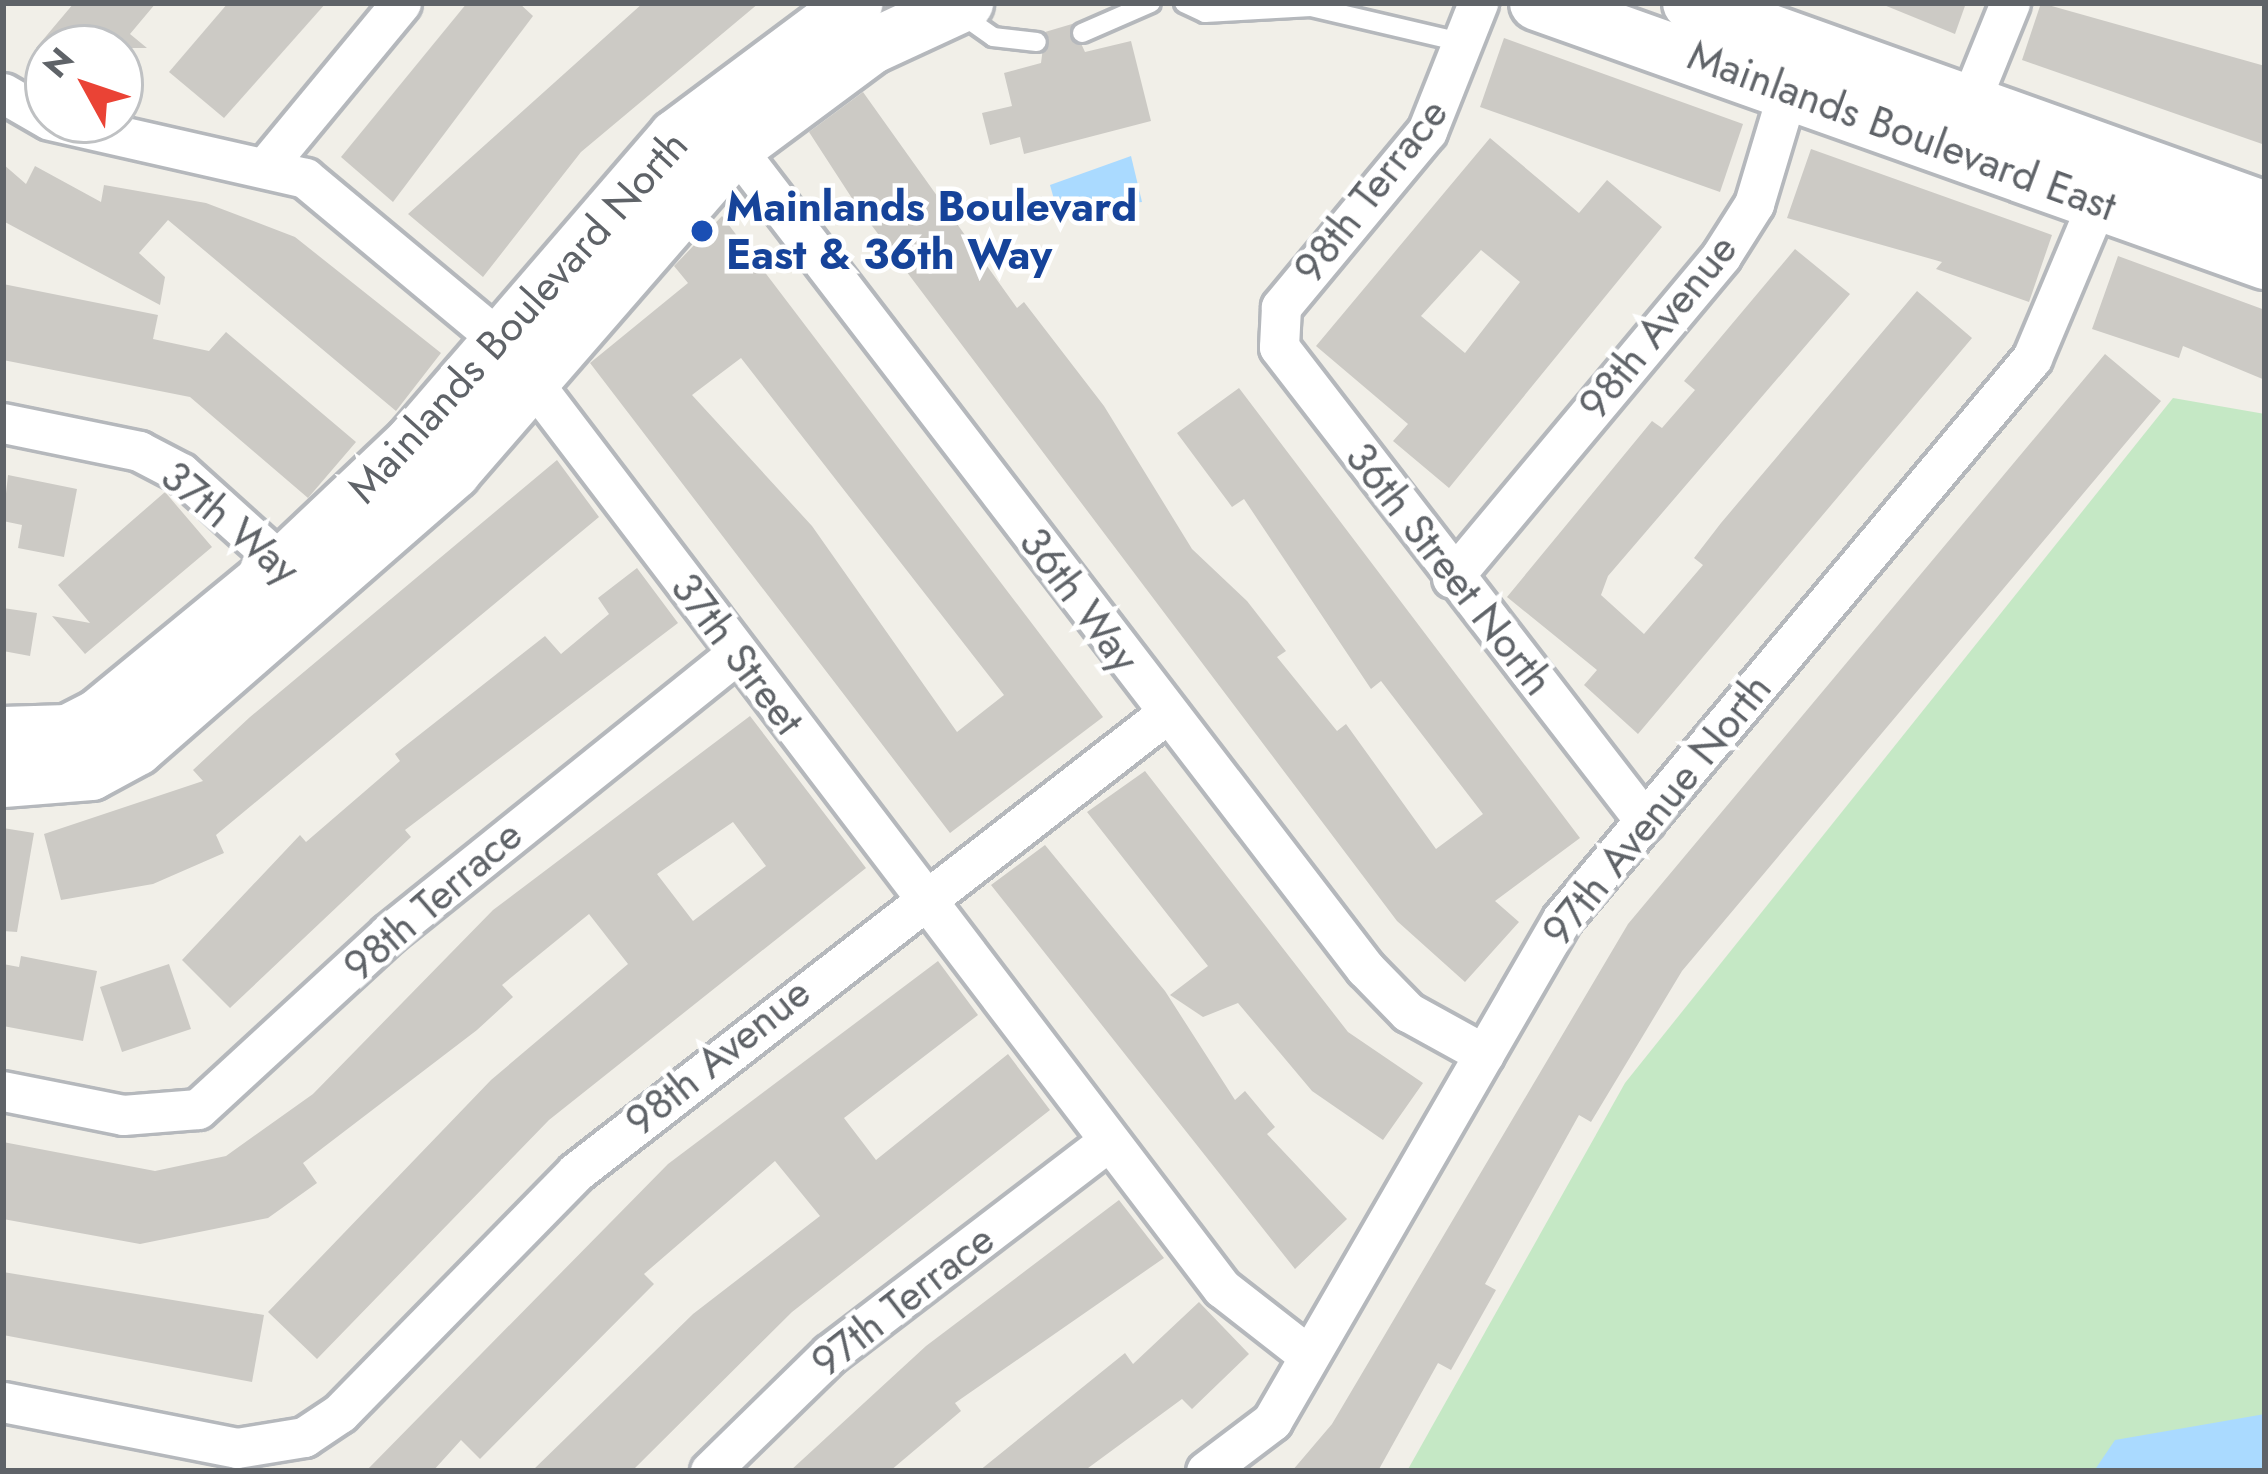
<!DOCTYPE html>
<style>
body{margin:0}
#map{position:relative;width:2268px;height:1474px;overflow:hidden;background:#f1efe8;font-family:Jost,sans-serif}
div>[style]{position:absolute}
.green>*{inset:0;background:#c5e8c5}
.water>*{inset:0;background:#aadaff}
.building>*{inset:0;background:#cccac5}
.roads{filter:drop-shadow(3px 0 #b5b8bc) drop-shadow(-3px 0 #b5b8bc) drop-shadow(0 3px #b5b8bc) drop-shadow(0 -3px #b5b8bc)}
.lane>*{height:18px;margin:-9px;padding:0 9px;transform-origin:9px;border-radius:9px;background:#fff}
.street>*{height:39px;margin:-19.5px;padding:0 19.5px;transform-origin:19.5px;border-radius:19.5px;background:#fff}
.secondary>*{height:54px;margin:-27px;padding:0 27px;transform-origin:27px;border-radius:27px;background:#fff}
.dots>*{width:33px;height:33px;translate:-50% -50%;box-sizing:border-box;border:6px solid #fff;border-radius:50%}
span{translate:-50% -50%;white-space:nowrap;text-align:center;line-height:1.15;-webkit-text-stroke:9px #fff;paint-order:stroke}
.street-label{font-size:42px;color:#5f6368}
.transit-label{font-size:42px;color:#164399;font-weight:700}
.left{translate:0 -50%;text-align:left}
.frame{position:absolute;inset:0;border:6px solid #5f6368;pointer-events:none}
.north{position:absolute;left:24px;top:24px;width:120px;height:120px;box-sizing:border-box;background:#fff;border:3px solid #bfc1c3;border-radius:50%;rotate:310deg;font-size:33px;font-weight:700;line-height:48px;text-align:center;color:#5f6368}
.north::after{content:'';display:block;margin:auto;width:42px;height:54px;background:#ea4335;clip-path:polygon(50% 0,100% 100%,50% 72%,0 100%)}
</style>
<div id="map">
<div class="green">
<div style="clip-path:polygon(2173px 398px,2265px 414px,2265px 1471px,1407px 1471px,1625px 1083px)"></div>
</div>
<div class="water">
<div style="clip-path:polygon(1131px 156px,1142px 202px,1057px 210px,1050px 185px)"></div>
<div style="clip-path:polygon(2265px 1414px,2265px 1471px,2094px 1471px,2115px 1440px)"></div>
</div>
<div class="building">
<div style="clip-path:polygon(74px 3px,156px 3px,130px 34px,147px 48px,36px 48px)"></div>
<div style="clip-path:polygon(228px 3px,326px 3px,224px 118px,169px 72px)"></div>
<div style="clip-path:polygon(467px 3px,519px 3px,533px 16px,393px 202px,341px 157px)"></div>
<div style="clip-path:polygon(643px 3px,759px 3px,581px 152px,483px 277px,408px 214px)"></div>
<div style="clip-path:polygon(1879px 3px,1966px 3px,1955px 34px)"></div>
<div style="clip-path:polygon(2041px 3px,2265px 66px,2265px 145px,2022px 60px)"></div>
<div style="clip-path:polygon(1072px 24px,1085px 52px,1131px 41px,1151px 121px,1024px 154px,1020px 137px,990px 145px,982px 113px,1012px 106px,1004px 73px,1041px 63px,1045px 32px)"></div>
<div style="clip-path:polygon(1504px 38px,1743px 124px,1720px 192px,1480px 107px)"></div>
<div style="clip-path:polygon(863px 92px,1017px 308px,1024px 302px,1104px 406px,1192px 549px,1247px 601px,1286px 651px,1277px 657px,1337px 731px,1346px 724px,1436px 849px,1483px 814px,1381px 681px,1371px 689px,1244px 499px,1232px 507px,1177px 433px,1239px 388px,1580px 838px,1495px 901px,1519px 922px,1465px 982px,1397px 921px,857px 206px,809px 132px)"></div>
<div style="clip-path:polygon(evenodd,1490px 138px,1579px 213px,1607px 180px,1662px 227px,1449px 488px,1393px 441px,1408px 424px,1316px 346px,1490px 138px,1481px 250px,1520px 282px,1465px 353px,1421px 316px,1481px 250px)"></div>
<div style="clip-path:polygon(1811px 149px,2052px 235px,2029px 302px,1936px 269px,1942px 262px,1787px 218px)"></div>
<div style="clip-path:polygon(3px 164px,26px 184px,35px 166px,101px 202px,104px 185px,206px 203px,295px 237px,441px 353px,396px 411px,168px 220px,139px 253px,165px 277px,160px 305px,3px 221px)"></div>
<div style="clip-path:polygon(evenodd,722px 216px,1103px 717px,950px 833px,590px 363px,688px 283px,674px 266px,722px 216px,741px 358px,1004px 695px,957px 732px,812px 526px,692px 395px,741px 358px)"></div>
<div style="clip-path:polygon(1795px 249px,1850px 294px,1608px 576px,1601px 595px,1644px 634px,1703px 565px,1694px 558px,1721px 523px,1917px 291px,1972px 338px,1638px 734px,1584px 685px,1597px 670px,1507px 597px,1652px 421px,1662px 428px,1695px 390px,1684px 381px)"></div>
<div style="clip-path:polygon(2118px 256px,2265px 310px,2265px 380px,2183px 346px,2179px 358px,2092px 329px)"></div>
<div style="clip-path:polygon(3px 284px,158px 315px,153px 339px,209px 351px,226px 332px,356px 442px,308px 498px,190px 397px,3px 360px)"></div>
<div style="clip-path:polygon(2105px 354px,2161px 401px,1682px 971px,1591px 1122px,1579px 1115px,1485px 1284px,1496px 1290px,1451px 1370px,1438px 1363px,1378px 1471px,1292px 1471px,1332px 1424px,1628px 924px)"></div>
<div style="clip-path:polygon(557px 460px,599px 517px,216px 835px,224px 853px,153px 884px,61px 900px,44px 834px,203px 781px,193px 770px,250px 717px)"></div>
<div style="clip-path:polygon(8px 475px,77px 489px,64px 557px,18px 548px,22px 525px,3px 521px)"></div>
<div style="clip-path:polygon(165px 492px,212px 547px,85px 654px,52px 616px,90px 623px,58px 585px)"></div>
<div style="clip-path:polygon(637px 568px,678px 623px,405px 830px,411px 837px,230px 1008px,182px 960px,300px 835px,306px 842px,400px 761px,395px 754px,545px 636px,561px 654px,609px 614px,598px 598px)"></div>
<div style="clip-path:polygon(3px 608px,37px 613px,30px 656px,3px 651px)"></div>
<div style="clip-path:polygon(evenodd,750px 716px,866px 868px,549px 1120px,317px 1359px,268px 1312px,491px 1080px,628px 964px,589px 914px,502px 985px,513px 997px,477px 1030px,303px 1163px,317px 1183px,268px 1218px,140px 1244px,3px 1219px,3px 1142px,155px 1171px,226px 1156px,313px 1094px,493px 910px,750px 716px,733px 822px,766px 866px,693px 921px,657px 874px,733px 822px)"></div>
<div style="clip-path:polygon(1145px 771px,1348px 1032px,1423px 1083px,1383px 1140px,1312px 1091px,1238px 1003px,1203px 1017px,1170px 995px,1208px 966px,1087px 812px)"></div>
<div style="clip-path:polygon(3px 828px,34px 833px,17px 932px,3px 931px)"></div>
<div style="clip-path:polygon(1045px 845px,1165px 991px,1235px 1100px,1245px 1091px,1275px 1127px,1267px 1134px,1347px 1219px,1295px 1269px,991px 885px)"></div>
<div style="clip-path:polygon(21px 956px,97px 971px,83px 1041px,3px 1026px,3px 964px,19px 967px)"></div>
<div style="clip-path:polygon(938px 961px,978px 1015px,844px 1118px,876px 1160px,1008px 1054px,1050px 1110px,792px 1312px,632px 1471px,532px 1471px,693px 1314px,820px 1216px,775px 1161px,644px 1274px,654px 1284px,480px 1459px,461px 1440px,433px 1471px,366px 1471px,668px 1164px)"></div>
<div style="clip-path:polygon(169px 964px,191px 1029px,122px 1052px,100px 987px)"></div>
<div style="clip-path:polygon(1119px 1200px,1164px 1258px,955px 1403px,961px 1411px,890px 1471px,790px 1471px,926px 1346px)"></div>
<div style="clip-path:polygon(3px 1272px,264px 1315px,252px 1382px,3px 1335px)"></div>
<div style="clip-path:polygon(1199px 1302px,1249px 1354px,1192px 1409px,1182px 1399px,1084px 1471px,979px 1471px,1125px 1353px,1133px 1364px)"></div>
</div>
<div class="roads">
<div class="lane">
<div style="left:1184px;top:3px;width:23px;rotate:25deg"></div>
<div style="left:1205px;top:13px;width:106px;rotate:-3.2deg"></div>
<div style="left:1311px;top:7px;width:158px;rotate:13.2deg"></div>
<div style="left:962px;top:15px;width:38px;rotate:35deg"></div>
<div style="left:993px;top:37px;width:44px;rotate:6.5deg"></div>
<div style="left:1082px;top:33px;width:75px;rotate:-23.5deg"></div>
</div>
<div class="street">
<div style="left:1478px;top:3px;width:138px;rotate:111.7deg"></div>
<div style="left:1427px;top:131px;width:229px;rotate:129.7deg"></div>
<div style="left:1281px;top:307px;width:40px;rotate:92.9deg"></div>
<div style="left:1279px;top:347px;width:599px;rotate:52.33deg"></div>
<div style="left:3px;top:93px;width:52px;rotate:30deg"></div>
<div style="left:50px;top:120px;width:262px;rotate:12.8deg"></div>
<div style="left:305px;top:178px;width:256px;rotate:39.8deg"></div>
<div style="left:502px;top:342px;width:1189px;rotate:52.73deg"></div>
<div style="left:1222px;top:1288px;width:110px;rotate:38deg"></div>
<div style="left:1960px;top:126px;width:133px;rotate:-67.9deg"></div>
<div style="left:721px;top:129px;width:1058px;rotate:52.49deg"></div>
<div style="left:1365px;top:968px;width:62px;rotate:45.7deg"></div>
<div style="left:1408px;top:1012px;width:87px;rotate:28.9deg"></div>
<div style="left:267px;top:165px;width:210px;rotate:-50.4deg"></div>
<div style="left:3px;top:423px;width:139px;rotate:11.6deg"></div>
<div style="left:139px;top:451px;width:47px;rotate:27.6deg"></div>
<div style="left:181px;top:473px;width:163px;rotate:42deg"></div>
<div style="left:1452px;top:578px;width:420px;rotate:-50.1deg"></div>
<div style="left:1721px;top:256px;width:62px;rotate:-57.6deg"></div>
<div style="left:1754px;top:204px;width:139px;rotate:-73.3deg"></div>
<div style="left:3px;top:1091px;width:122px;rotate:11.3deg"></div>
<div style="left:123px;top:1115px;width:75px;rotate:-4.6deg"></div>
<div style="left:198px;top:1109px;width:258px;rotate:-42.6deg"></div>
<div style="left:388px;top:934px;width:447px;rotate:-38.8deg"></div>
<div style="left:3px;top:1402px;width:238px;rotate:11.1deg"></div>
<div style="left:237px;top:1448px;width:68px;rotate:-9.3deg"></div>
<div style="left:304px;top:1437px;width:43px;rotate:-33.7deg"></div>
<div style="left:340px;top:1413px;width:337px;rotate:-45.6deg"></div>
<div style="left:576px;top:1172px;width:747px;rotate:-37.82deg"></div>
<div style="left:710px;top:1471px;width:168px;rotate:-44.3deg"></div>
<div style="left:830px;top:1354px;width:349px;rotate:-37.4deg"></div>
<div style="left:1206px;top:1471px;width:83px;rotate:-37.1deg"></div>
<div style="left:1272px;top:1421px;width:580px;rotate:-59.99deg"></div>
<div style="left:1562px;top:919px;width:732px;rotate:-50.04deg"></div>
<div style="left:2032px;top:358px;width:191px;rotate:-67.2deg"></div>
</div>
<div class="secondary">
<div style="left:1537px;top:3px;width:773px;rotate:19.58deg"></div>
<div style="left:1690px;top:3px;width:611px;rotate:19.71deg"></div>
<div style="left:3px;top:734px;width:65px;rotate:-1.8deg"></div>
<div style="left:68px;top:732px;width:35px;rotate:-27deg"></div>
<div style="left:99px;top:716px;width:239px;rotate:-39.4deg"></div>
<div style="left:284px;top:564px;width:176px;rotate:-43.4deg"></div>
<div style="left:412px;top:443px;width:404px;rotate:-49.2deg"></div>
<div style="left:676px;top:137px;width:224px;rotate:-36.7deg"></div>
<div style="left:3px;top:780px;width:88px;rotate:-4.5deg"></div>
<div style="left:91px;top:773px;width:52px;rotate:-28.5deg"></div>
<div style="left:137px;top:748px;width:420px;rotate:-41.1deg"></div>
<div style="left:453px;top:472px;width:430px;rotate:-49deg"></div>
<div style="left:735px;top:148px;width:169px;rotate:-36.6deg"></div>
<div style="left:871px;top:47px;width:105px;rotate:-24.9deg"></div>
</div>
</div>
<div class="dots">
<div style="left:702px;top:231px;background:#1a4fb4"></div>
</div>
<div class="street-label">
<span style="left:1902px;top:131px;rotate:20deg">Mainlands Boulevard East</span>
<span style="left:1371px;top:191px;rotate:-52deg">98th Terrace</span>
<span style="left:518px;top:317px;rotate:-48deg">Mainlands Boulevard North</span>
<span style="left:1658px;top:327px;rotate:-51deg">98th Avenue</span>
<span style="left:230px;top:523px;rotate:40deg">37th Way</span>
<span style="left:1449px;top:569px;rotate:52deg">36th Street North</span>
<span style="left:1079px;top:600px;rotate:53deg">36th Way</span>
<span style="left:737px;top:654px;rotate:53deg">37th Street</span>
<span style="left:1657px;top:810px;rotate:-51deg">97th Avenue North</span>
<span style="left:433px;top:901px;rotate:-41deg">98th Terrace</span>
<span style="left:718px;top:1057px;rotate:-39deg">98th Avenue</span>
<span style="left:903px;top:1301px;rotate:-38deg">97th Terrace</span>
</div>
<div class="transit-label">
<span class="left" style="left:726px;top:231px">Mainlands Boulevard<br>East &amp; 36th Way</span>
</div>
<div class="frame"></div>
<div class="north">N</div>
</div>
